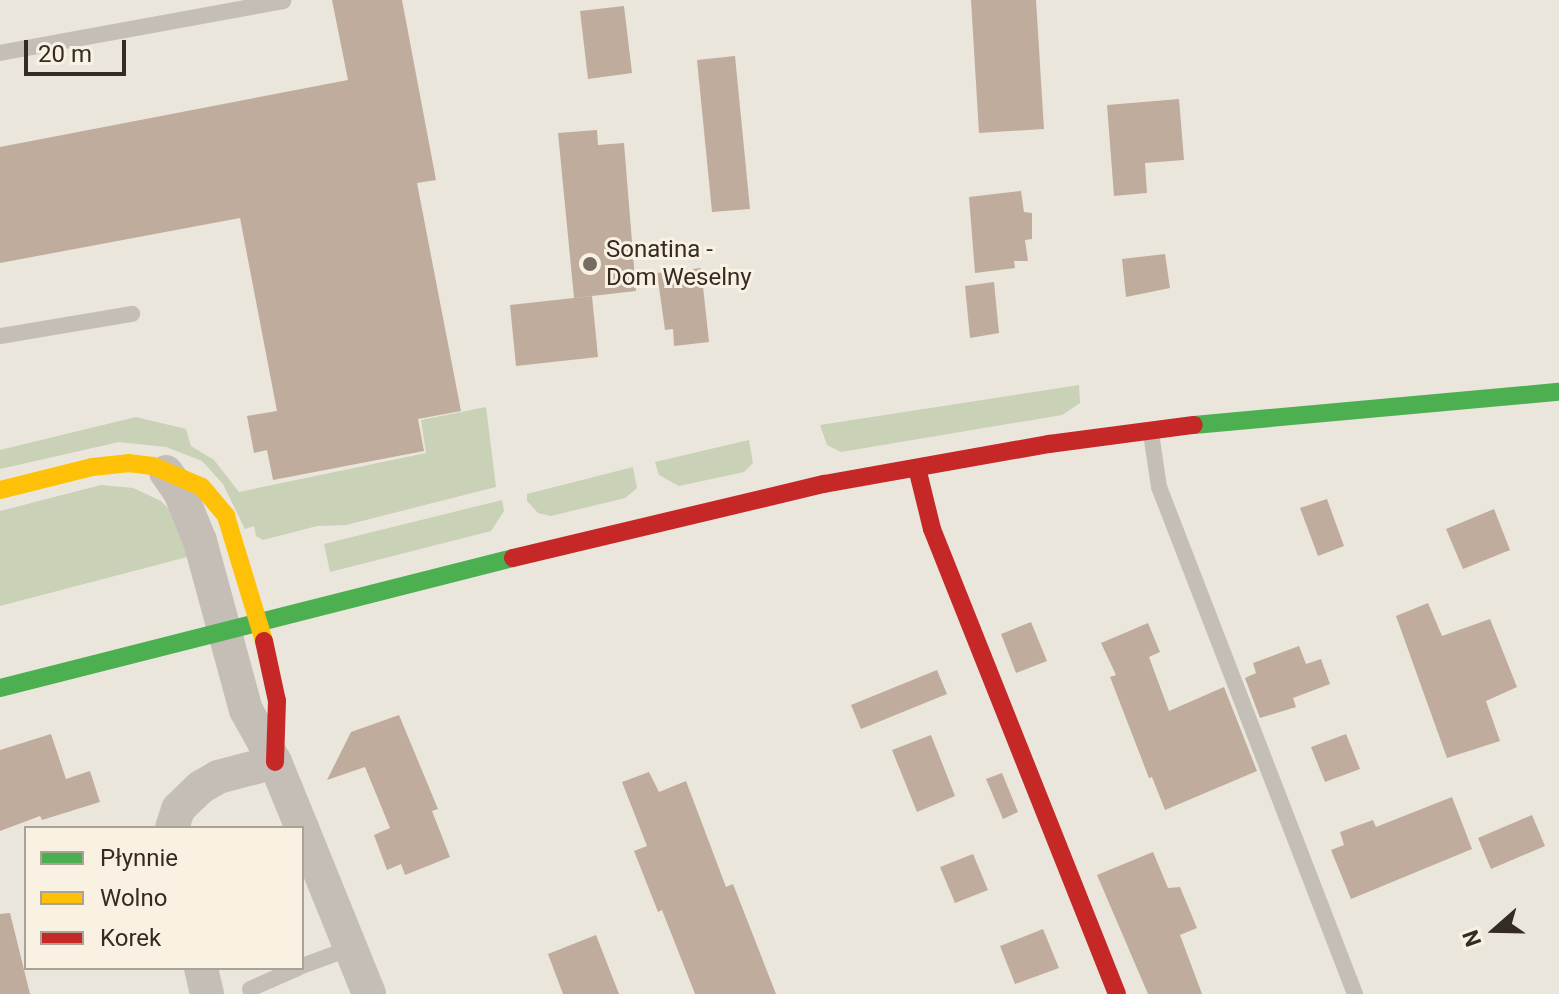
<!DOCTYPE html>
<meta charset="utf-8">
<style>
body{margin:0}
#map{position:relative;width:1559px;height:994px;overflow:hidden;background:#ebe6dc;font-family:Roboto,sans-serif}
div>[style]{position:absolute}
.green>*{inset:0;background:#c9d1b6}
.building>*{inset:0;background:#bfac9d}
.lane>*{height:16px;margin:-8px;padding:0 8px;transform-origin:8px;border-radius:8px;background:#c4beb6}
.street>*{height:34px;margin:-17px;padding:0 17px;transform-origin:17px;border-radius:17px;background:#c4beb6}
.fast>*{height:18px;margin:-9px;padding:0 9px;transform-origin:9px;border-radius:9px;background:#4caf50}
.slow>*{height:18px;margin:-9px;padding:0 9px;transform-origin:9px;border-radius:9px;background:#ffc107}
.jam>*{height:18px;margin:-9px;padding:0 9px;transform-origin:9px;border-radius:9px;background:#c62828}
.dots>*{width:22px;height:22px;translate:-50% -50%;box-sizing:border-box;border:4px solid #f9f1e2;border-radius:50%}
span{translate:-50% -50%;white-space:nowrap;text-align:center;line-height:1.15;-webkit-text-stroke:6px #f9f1e2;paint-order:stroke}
.poi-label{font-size:24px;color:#342b25}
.left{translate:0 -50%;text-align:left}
.legend{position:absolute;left:24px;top:826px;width:280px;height:144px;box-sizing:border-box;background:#f9f1e2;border:2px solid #aaa296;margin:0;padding:10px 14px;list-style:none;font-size:24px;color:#342b25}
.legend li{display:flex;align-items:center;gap:16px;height:40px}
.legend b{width:40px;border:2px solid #aaa296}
.north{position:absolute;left:1455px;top:890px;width:80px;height:80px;-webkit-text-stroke:6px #f9f1e2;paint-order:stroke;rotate:250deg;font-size:22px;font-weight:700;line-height:32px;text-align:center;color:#342b25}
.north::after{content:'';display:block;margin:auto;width:28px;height:36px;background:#342b25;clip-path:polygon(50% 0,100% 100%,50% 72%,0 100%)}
.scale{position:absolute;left:24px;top:40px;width:102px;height:36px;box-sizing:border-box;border:4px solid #342b25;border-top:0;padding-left:10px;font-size:24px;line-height:28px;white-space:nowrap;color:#342b25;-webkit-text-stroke:6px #f9f1e2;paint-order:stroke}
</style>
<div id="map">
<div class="green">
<div style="clip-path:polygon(1079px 385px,1080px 403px,1062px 415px,841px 452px,827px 445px,820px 425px)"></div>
<div style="clip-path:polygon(486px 407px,496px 487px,346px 525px,317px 526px,263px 540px,256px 536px,254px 526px,245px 529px,223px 484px,202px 461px,166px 447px,119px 442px,0 469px,0 450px,136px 417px,186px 429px,191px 446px,214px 460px,239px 492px,426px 453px,421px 420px)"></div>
<div style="clip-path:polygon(749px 440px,753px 463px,744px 472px,679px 486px,659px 475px,655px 462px)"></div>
<div style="clip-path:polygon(633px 467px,637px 488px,625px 498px,551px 516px,538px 513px,527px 501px,527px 494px)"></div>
<div style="clip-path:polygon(101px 485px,133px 488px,161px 501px,171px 511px,191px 556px,0 606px,0 511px)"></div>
<div style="clip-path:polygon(502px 500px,504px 511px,491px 531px,330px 572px,324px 544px)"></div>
</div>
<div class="building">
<div style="clip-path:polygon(332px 0,402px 0,436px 180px,417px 183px,461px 411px,418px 419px,424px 451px,273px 480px,267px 450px,254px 453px,247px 416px,277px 411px,240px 218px,0 263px,0 147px,348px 80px)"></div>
<div style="clip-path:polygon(971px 0,1036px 0,1044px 129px,979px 133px)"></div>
<div style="clip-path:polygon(624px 6px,632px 73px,588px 79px,580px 11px)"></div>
<div style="clip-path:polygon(735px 56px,750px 209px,712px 212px,697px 60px)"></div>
<div style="clip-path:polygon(1179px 99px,1184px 160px,1145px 163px,1147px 193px,1114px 196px,1107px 105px)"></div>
<div style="clip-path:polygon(597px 130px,598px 145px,624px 143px,636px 291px,574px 298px,558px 133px)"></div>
<div style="clip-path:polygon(1021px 191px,1024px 212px,1032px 213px,1032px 239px,1025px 240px,1028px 261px,1014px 261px,1015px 268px,975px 273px,969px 197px)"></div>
<div style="clip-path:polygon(1165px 254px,1170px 288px,1126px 297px,1122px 259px)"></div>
<div style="clip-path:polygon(701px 268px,709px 342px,674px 346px,673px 329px,665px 330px,657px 273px)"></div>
<div style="clip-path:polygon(994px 282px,999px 333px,970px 338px,965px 286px)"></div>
<div style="clip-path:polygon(592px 296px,598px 357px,516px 366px,510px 305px)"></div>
<div style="clip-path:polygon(1327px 499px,1344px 546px,1318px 556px,1300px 508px)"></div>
<div style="clip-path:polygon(1494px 509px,1510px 550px,1463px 569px,1446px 529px)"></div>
<div style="clip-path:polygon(1428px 603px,1442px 636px,1490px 619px,1517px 687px,1486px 701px,1500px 741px,1447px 758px,1396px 616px)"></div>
<div style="clip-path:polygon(1031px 622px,1047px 661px,1016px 673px,1001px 634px)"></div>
<div style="clip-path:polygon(1148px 623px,1160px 652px,1149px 657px,1169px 711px,1224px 687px,1257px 771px,1165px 810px,1152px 777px,1149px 778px,1110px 677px,1116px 675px,1101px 643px)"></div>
<div style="clip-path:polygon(1299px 646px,1306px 664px,1321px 659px,1330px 684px,1293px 698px,1296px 707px,1260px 718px,1245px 678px,1256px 673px,1253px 663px)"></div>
<div style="clip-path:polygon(937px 670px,947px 694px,861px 729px,851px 705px)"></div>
<div style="clip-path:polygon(399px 715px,438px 809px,432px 811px,450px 857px,405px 875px,401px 864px,387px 870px,374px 835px,390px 828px,365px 767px,327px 780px,351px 732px)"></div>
<div style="clip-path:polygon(51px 734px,66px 779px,90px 771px,100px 802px,42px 820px,40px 816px,0 831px,0 750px)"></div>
<div style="clip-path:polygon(1346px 734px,1360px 769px,1325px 782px,1311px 747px)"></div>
<div style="clip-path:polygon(931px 735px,955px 796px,917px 812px,892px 750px)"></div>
<div style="clip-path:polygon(649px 772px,659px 792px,686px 781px,726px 887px,733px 884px,776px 994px,695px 994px,662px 910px,658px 912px,634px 851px,647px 846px,622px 782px)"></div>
<div style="clip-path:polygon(1002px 773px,1018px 812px,1003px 819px,986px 779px)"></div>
<div style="clip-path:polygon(1452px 797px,1472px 849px,1351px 899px,1331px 850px,1344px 845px,1340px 832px,1373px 820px,1376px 827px)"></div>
<div style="clip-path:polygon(1532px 815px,1545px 846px,1491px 869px,1478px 838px)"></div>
<div style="clip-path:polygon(1153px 852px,1168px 888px,1180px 887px,1197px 928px,1180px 935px,1202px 994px,1148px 994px,1097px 875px)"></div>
<div style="clip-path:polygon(973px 854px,988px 890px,955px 903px,940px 867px)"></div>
<div style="clip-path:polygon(10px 913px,30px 994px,0 994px,0 914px)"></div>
<div style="clip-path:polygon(1043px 929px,1059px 968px,1015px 984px,1000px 946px)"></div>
<div style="clip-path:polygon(596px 935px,619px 994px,563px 994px,548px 954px)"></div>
</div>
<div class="lane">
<div style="left:0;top:53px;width:288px;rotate:-10.4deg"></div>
<div style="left:0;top:336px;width:134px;rotate:-9.5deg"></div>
<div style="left:1151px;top:433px;width:55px;rotate:81.6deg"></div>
<div style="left:1159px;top:487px;width:544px;rotate:68.86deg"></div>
<div style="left:302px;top:966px;width:52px;rotate:-20.2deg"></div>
<div style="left:250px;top:989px;width:52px;rotate:-23.6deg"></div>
</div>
<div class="street">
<div style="left:166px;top:472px;width:24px;rotate:55deg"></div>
<div style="left:180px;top:492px;width:53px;rotate:67.8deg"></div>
<div style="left:200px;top:541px;width:175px;rotate:74.8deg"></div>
<div style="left:246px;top:710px;width:60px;rotate:60.9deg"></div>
<div style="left:275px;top:762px;width:71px;rotate:67.8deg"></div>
<div style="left:172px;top:828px;width:20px;rotate:-72deg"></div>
<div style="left:178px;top:809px;width:32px;rotate:-44deg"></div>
<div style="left:201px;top:787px;width:20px;rotate:-30deg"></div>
<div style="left:218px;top:777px;width:59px;rotate:-14.7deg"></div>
<div style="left:302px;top:828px;width:179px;rotate:68deg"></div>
<div style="left:201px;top:968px;width:27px;rotate:77deg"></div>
</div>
<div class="fast">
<div style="left:1194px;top:425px;width:366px;rotate:-5.2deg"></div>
<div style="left:0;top:688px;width:529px;rotate:-14.22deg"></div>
</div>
<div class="slow">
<div style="left:0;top:490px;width:95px;rotate:-14deg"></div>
<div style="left:92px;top:467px;width:36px;rotate:-6deg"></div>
<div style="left:128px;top:463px;width:25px;rotate:7deg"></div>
<div style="left:153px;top:466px;width:53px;rotate:23.2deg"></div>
<div style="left:202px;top:487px;width:38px;rotate:50deg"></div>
<div style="left:226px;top:516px;width:131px;rotate:73.1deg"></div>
</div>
<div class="jam">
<div style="left:917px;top:468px;width:63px;rotate:76.2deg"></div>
<div style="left:932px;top:529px;width:500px;rotate:68.3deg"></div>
<div style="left:513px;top:558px;width:320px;rotate:-13.4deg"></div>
<div style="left:824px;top:484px;width:229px;rotate:-10.1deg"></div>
<div style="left:1049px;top:444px;width:146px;rotate:-7.5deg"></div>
<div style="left:264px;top:641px;width:61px;rotate:77.8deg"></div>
<div style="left:277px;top:701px;width:61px;rotate:91.9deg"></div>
</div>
<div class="dots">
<div style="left:590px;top:264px;background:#746c65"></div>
</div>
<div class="poi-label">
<span class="left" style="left:606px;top:264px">Sonatina -<br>Dom Weselny</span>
</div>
<ul class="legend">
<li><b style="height:10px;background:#4caf50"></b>Płynnie</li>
<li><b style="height:10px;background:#ffc107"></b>Wolno</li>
<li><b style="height:10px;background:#c62828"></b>Korek</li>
</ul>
<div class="north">N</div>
<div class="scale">20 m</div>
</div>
